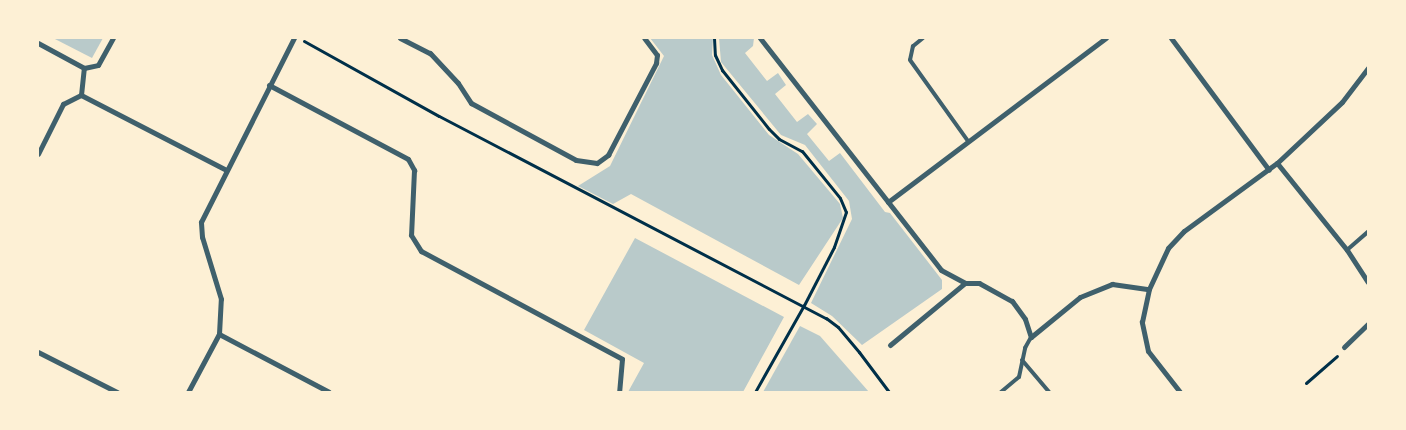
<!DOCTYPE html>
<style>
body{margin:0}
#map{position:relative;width:1406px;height:430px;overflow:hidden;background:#fdf0d5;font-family:"PT Sans Narrow",sans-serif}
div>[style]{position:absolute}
.green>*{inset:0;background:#b9caca}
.path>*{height:3px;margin:-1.5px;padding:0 1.5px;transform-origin:1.5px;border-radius:1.5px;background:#003049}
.service>*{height:4px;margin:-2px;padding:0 2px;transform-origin:2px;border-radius:2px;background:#3f606c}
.minor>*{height:5px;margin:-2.5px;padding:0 2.5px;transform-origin:2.5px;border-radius:2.5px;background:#3f606c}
span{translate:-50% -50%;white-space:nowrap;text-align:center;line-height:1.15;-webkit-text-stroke:5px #fdf0d5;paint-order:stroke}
.frame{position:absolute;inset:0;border:39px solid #fdf0d5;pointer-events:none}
</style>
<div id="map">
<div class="green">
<div style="clip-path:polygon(53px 38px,103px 38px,92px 58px)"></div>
<div style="clip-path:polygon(650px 38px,713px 38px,712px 55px,721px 75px,769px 135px,798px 154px,840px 204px,843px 218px,799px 285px,631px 194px,613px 204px,578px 186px,610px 166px,664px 56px)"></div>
<div style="clip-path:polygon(719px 38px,754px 38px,753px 46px,745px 53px,767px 81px,778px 73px,786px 85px,775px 94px,797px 122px,808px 114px,817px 124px,807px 134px,829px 161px,840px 153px,885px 212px,890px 213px,942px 280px,942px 289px,862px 345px,832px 316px,811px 303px,852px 219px,849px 201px,805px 145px,781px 135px,721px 62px)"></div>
<div style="clip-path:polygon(635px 238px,784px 317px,743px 392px,628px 392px,644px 363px,584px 330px)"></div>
<div style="clip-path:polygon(800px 326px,820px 336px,869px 392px,763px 392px)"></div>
</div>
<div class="path">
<div style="left:714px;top:38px;width:17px;rotate:87deg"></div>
<div style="left:715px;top:55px;width:17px;rotate:65deg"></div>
<div style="left:722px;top:70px;width:75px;rotate:51.5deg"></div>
<div style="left:769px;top:129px;width:14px;rotate:45deg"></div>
<div style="left:779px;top:139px;width:26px;rotate:28deg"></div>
<div style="left:802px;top:151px;width:60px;rotate:51deg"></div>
<div style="left:840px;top:198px;width:15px;rotate:67deg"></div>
<div style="left:846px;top:212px;width:37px;rotate:109deg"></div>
<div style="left:834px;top:247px;width:65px;rotate:117.3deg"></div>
<div style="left:804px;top:305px;width:100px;rotate:119.4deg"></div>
<div style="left:304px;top:41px;width:154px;rotate:29.1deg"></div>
<div style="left:439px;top:116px;width:437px;rotate:27.6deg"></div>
<div style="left:826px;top:318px;width:15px;rotate:37deg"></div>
<div style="left:838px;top:327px;width:33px;rotate:50deg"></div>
<div style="left:859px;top:352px;width:50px;rotate:53.1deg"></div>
<div style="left:1306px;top:383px;width:41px;rotate:-41.1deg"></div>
</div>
<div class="service">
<div style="left:923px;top:38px;width:13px;rotate:141deg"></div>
<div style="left:913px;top:46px;width:14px;rotate:102deg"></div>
<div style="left:910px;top:60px;width:100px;rotate:54.4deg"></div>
<div style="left:1347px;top:250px;width:28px;rotate:-41deg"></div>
<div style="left:1022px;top:360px;width:42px;rotate:49.8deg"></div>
<div style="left:1001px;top:392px;width:23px;rotate:-40deg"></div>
<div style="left:1019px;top:377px;width:30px;rotate:-78deg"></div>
<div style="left:1025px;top:348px;width:13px;rotate:-61deg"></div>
</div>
<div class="minor">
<div style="left:400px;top:38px;width:34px;rotate:27deg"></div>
<div style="left:430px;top:53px;width:41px;rotate:47deg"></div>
<div style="left:458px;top:83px;width:24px;rotate:57deg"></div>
<div style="left:471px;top:103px;width:119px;rotate:28.5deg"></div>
<div style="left:576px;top:160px;width:21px;rotate:8deg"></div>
<div style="left:597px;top:163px;width:14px;rotate:-36deg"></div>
<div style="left:608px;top:155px;width:104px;rotate:-62.4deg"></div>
<div style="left:656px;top:63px;width:8px;rotate:-83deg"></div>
<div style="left:657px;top:55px;width:21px;rotate:-127deg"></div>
<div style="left:760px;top:38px;width:294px;rotate:52deg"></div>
<div style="left:941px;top:270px;width:27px;rotate:28deg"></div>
<div style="left:965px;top:283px;width:14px"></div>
<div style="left:979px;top:283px;width:38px;rotate:29deg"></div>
<div style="left:1012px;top:301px;width:22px;rotate:54deg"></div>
<div style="left:1025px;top:319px;width:19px;rotate:72deg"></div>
<div style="left:1031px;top:337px;width:63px;rotate:-39.2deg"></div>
<div style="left:1080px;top:297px;width:35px;rotate:-22deg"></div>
<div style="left:1112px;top:284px;width:37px;rotate:8deg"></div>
<div style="left:1171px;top:38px;width:164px;rotate:53.4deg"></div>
<div style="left:38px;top:43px;width:52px;rotate:28.5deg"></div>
<div style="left:84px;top:68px;width:14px;rotate:-12deg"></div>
<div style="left:98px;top:65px;width:31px;rotate:-61deg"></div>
<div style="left:269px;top:85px;width:157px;rotate:28deg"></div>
<div style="left:408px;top:159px;width:13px;rotate:61deg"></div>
<div style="left:414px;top:170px;width:65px;rotate:92.6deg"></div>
<div style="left:411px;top:235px;width:19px;rotate:58deg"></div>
<div style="left:421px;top:251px;width:228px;rotate:28.2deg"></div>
<div style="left:622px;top:359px;width:33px;rotate:95deg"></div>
<div style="left:81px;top:95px;width:163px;rotate:27.3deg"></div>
<div style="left:38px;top:154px;width:56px;rotate:-63.4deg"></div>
<div style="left:63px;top:104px;width:20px;rotate:-27deg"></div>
<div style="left:81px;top:95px;width:27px;rotate:-84deg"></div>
<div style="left:1277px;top:163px;width:112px;rotate:51.2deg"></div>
<div style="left:1347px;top:250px;width:38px;rotate:57deg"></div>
<div style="left:888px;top:202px;width:273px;rotate:-37deg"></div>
<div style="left:219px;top:334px;width:124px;rotate:27.8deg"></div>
<div style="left:890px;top:345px;width:97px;rotate:-39.6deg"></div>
<div style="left:1344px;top:347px;width:33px;rotate:-44deg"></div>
<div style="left:38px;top:352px;width:89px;rotate:26.9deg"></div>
<div style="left:188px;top:392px;width:66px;rotate:-61.9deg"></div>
<div style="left:219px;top:334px;width:35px;rotate:-87deg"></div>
<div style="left:221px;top:299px;width:65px;rotate:-107deg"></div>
<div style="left:202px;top:237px;width:15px;rotate:-94deg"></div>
<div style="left:201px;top:222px;width:206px;rotate:-63.2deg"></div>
<div style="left:1180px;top:392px;width:52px;rotate:-128deg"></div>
<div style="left:1148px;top:351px;width:30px;rotate:-102deg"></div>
<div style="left:1142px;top:322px;width:34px;rotate:-78deg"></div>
<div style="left:1149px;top:289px;width:45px;rotate:-65.1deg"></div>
<div style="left:1168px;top:248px;width:23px;rotate:-47deg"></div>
<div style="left:1184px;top:231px;width:115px;rotate:-36.2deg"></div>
<div style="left:1277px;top:163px;width:89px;rotate:-43.2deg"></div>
<div style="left:1342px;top:102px;width:43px;rotate:-52.6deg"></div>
</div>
<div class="frame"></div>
</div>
